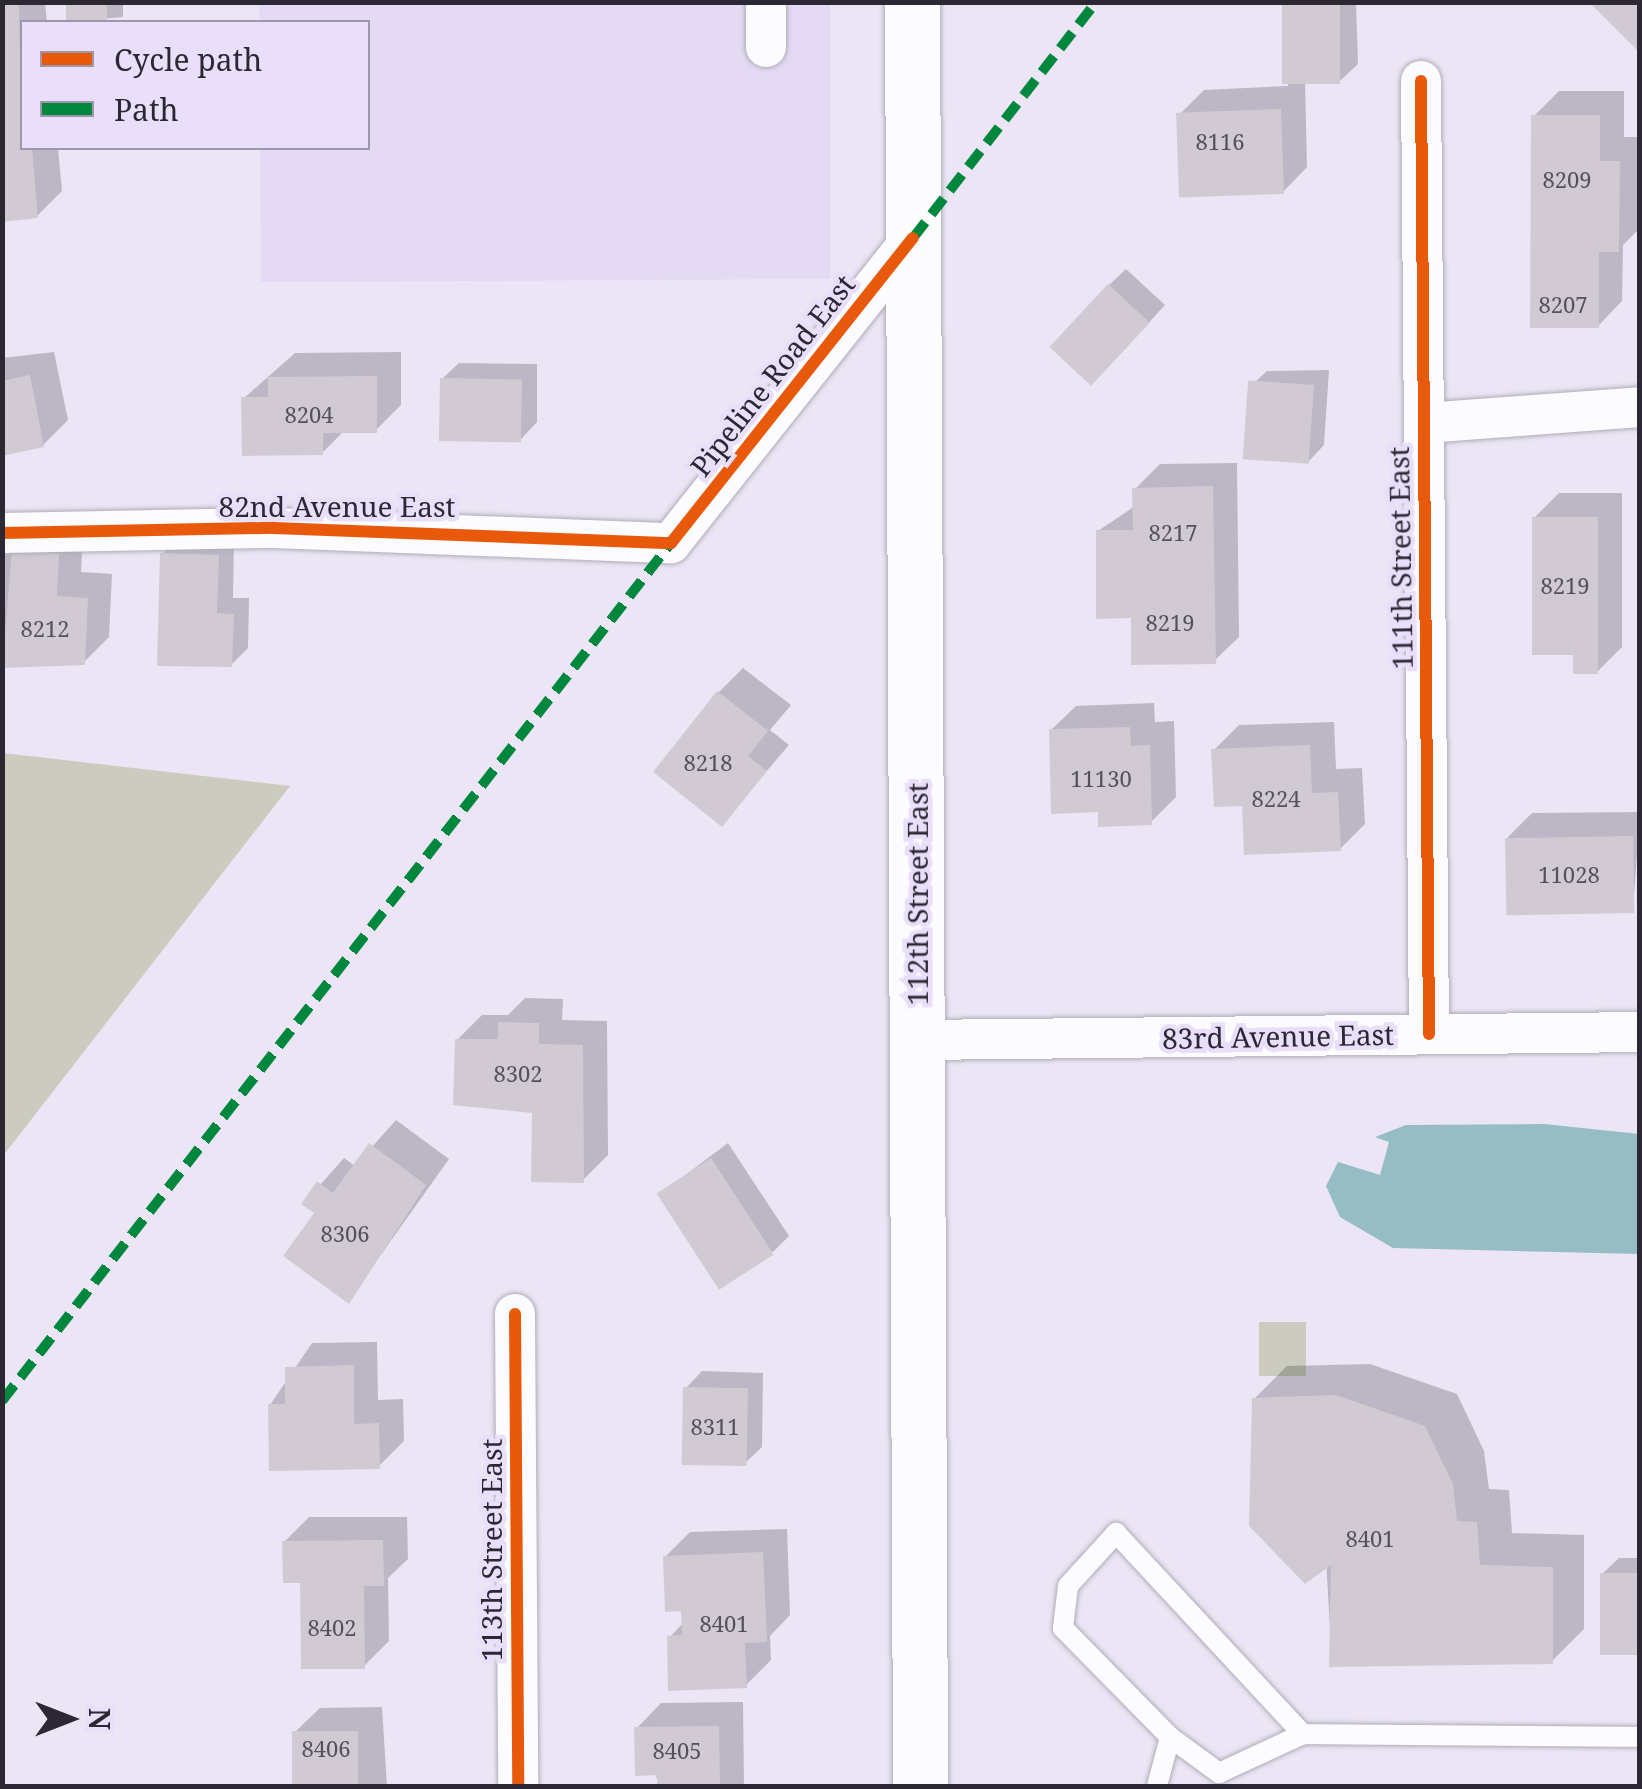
<!DOCTYPE html>
<style>
body{margin:0}
#map{position:relative;width:1642px;height:1789px;overflow:hidden;background:#ebe5f5;font-family:"Noto Serif",serif}
div>[style]{position:absolute}
[style*='--x']{left:calc(var(--x)*1px);top:calc(var(--y)*1px);width:calc(var(--w)*1px);rotate:calc(var(--a)*1deg)}
.built>*{inset:0;background:#e4daf4}
.green>*{inset:0;background:#cbccbf;transform-origin:0 0}
.water>*{inset:0;background:#96bcc4}
.shadow>*{inset:0;background:#0003}
.building>*{inset:0;background:#d2cad3;transform-origin:0 0}
.roads{filter:drop-shadow(0 0 2px #b1acb8) drop-shadow(0 0 2px #b1acb8)}
.service>*{height:20px;margin:-10px;padding:0 10px;transform-origin:10px;border-radius:10px;background:#fcfbfe}
.minor>*{height:40px;margin:-20px;padding:0 20px;transform-origin:20px;border-radius:20px;background:#fcfbfe}
.secondary>*{height:55px;margin:-27.5px;padding:0 27.5px;transform-origin:27.5px;border-radius:27.5px;background:#fcfbfe}
.quiet>*{height:10px;margin-top:-5px;transform-origin:0;background:repeating-linear-gradient(90deg,#00873e 0 20px,transparent 0 30px)}
.cycleway>*{height:12px;margin:-6px;padding:0 6px;transform-origin:6px;border-radius:6px;background:#e8590c}
span{translate:-50% -50%;white-space:nowrap;text-align:center;line-height:1.15;-webkit-text-stroke:9px #eadffb;paint-order:stroke}
.number-label{font-size:22px;color:#56505b}
.number-label span{-webkit-text-stroke-width:0}
.street-label{font-size:28px;color:#2c2833}
.frame{position:absolute;inset:0;border:5px solid #2c2833;pointer-events:none}
.legend{position:absolute;left:20px;top:20px;width:350px;height:130px;box-sizing:border-box;background:#eadffb;border:2px solid #9e96ab;margin:0;padding:12px 18px;list-style:none;font-size:30px;color:#2c2833}
.legend li{display:flex;align-items:center;gap:20px;height:50px}
.legend b{width:50px;border:2px solid #9e96ab}
.north{position:absolute;left:20px;top:1669px;width:100px;height:100px;-webkit-text-stroke:8px #eadffb;paint-order:stroke;rotate:90deg;font-size:28px;font-weight:700;line-height:40px;text-align:center;color:#2c2833}
.north::after{content:'';display:block;margin:auto;width:35px;height:45px;background:#2c2833;clip-path:polygon(50% 0,100% 100%,50% 72%,0 100%)}
</style>
<div id="map">
<div class="built">
<i style="clip-path:polygon(259px 3px,830px 3px,830px 279px,261px 282px,260px 148px,368px 148px,368px 22px,260px 22px)"></i>
</div>
<div class="green">
<i style="clip-path:polygon(3px 753px,290px 786px,3px 1156px,2px 753px)"></i>
<i style="left:1259px;top:1322px;width:47px;height:54px"></i>
</div>
<div class="water">
<i style="clip-path:polygon(1544px 1124px,1639px 1134px,1639px 1254px,1393px 1248px,1340px 1217px,1326px 1186px,1338px 1162px,1380px 1175px,1389px 1142px,1375px 1137px,1406px 1125px)"></i>
</div>
<div class="shadow">
<i style="clip-path:polygon(2px 2px,45px 2px,47px 22px,22px 22px,22px 148px,58px 148px,62px 191px,37px 216px,2px 219px)"></i>
<i style="clip-path:polygon(69px 2px,123px 2px,123px 17px,69px 22px)"></i>
<i style="clip-path:polygon(1285px 2px,1356px 2px,1358px 64px,1341px 80px,1305px 81px,1307px 167px,1283px 192px,1179px 115px,1204px 90px,1288px 86px)"></i>
<i style="clip-path:polygon(1559px 91px,1624px 91px,1624px 137px,1640px 137px,1640px 228px,1623px 245px,1622px 301px,1598px 326px,1534px 116px)"></i>
<i style="clip-path:polygon(1126px 269px,1165px 305px,1108px 367px,1109px 285px)"></i>
<i style="clip-path:polygon(54px 352px,68px 420px,43px 445px,2px 453px,2px 358px)"></i>
<i style="clip-path:polygon(401px 352px,401px 405px,376px 430px,344px 431px,322px 453px,244px 398px,295px 353px)"></i>
<i style="clip-path:polygon(459px 363px,537px 364px,537px 422px,521px 439px,442px 379px)"></i>
<i style="clip-path:polygon(1329px 370px,1324px 445px,1308px 462px,1250px 387px,1267px 371px)"></i>
<i style="clip-path:polygon(1237px 463px,1239px 637px,1214px 661px,1134px 616px,1098px 531px,1135px 506px,1135px 489px,1160px 464px)"></i>
<i style="clip-path:polygon(1559px 493px,1622px 493px,1622px 647px,1597px 672px,1575px 652px,1534px 518px)"></i>
<i style="clip-path:polygon(83px 529px,81px 572px,112px 574px,109px 637px,84px 662px,2px 663px,2px 556px)"></i>
<i style="clip-path:polygon(179px 538px,234px 539px,233px 598px,249px 598px,248px 648px,231px 665px,162px 554px)"></i>
<i style="clip-path:polygon(743px 668px,791px 705px,770px 730px,789px 745px,722px 823px,719px 692px)"></i>
<i style="clip-path:polygon(1154px 703px,1155px 722px,1174px 721px,1176px 797px,1151px 822px,1100px 810px,1051px 730px,1076px 706px)"></i>
<i style="clip-path:polygon(1334px 722px,1336px 769px,1362px 768px,1365px 824px,1340px 849px,1245px 803px,1214px 750px,1239px 725px)"></i>
<i style="clip-path:polygon(1640px 812px,1633px 910px,1507px 838px,1532px 813px)"></i>
<i style="clip-path:polygon(525px 998px,563px 999px,562px 1020px,607px 1021px,608px 1155px,583px 1180px,535px 1111px,457px 1040px,482px 1015px,508px 1015px)"></i>
<i style="clip-path:polygon(396px 1120px,449px 1159px,348px 1301px,318px 1213px,304px 1203px,344px 1158px,355px 1166px)"></i>
<i style="clip-path:polygon(728px 1143px,789px 1236px,773px 1252px,660px 1194px)"></i>
<i style="clip-path:polygon(377px 1342px,378px 1400px,403px 1399px,404px 1441px,379px 1466px,270px 1405px,312px 1343px)"></i>
<i style="clip-path:polygon(1370px 1364px,1457px 1394px,1484px 1451px,1489px 1489px,1509px 1490px,1512px 1533px,1584px 1535px,1584px 1629px,1552px 1661px,1332px 1664px,1326px 1559px,1254px 1399px,1287px 1366px)"></i>
<i style="clip-path:polygon(702px 1371px,763px 1373px,762px 1447px,745px 1463px,686px 1388px)"></i>
<i style="clip-path:polygon(309px 1517px,407px 1517px,408px 1559px,388px 1578px,389px 1641px,364px 1666px,284px 1542px)"></i>
<i style="clip-path:polygon(787px 1529px,790px 1615px,770px 1636px,771px 1660px,746px 1685px,670px 1637px,684px 1622px,665px 1557px,690px 1532px)"></i>
<i style="clip-path:polygon(1619px 1558px,1640px 1558px,1640px 1652px,1602px 1574px)"></i>
<i style="clip-path:polygon(743px 1702px,744px 1786px,660px 1786px,637px 1728px,661px 1703px)"></i>
<i style="clip-path:polygon(382px 1707px,387px 1786px,296px 1786px,295px 1732px,320px 1708px)"></i>
</div>
<div class="building">
<i style="clip-path:polygon(2px 2px,19px 2px,22px 148px,32px 148px,38px 218px,2px 222px)"></i>
<i style="left:66px;top:2px;width:41px;height:20px"></i>
<i style="left:1282px;top:2px;width:58px;height:82px"></i>
<i style="clip-path:polygon(1589px 2px,1640px 2px,1640px 53px)"></i>
<i style="left:1281px;top:109px;width:85px;height:105px;rotate:88deg"></i>
<i style="clip-path:polygon(1531px 115px,1600px 115px,1600px 161px,1620px 161px,1619px 252px,1599px 252px,1599px 328px,1530px 328px)"></i>
<i style="left:1108px;top:284px;width:57px;height:86px;rotate:43deg"></i>
<i style="clip-path:polygon(30px 375px,44px 447px,2px 456px,2px 381px)"></i>
<i style="clip-path:polygon(377px 376px,377px 433px,323px 433px,323px 455px,242px 456px,241px 397px,268px 397px,268px 377px)"></i>
<i style="left:440px;top:378px;width:82px;height:63px;rotate:1deg"></i>
<i style="left:1314px;top:385px;width:79px;height:66px;rotate:94deg"></i>
<i style="clip-path:polygon(1213px 486px,1216px 664px,1131px 665px,1131px 618px,1096px 619px,1096px 530px,1133px 530px,1132px 488px)"></i>
<i style="clip-path:polygon(1532px 517px,1598px 517px,1598px 674px,1573px 674px,1573px 655px,1532px 655px)"></i>
<i style="clip-path:polygon(12px 551px,59px 553px,57px 596px,88px 598px,85px 665px,2px 668px)"></i>
<i style="clip-path:polygon(160px 553px,219px 555px,217px 613px,234px 614px,232px 667px,157px 666px)"></i>
<i style="clip-path:polygon(717px 691px,768px 731px,748px 756px,767px 771px,722px 827px,653px 772px)"></i>
<i style="clip-path:polygon(1130px 727px,1131px 746px,1150px 745px,1152px 825px,1098px 827px,1098px 812px,1051px 814px,1049px 729px)"></i>
<i style="clip-path:polygon(1310px 745px,1312px 793px,1338px 792px,1341px 851px,1244px 855px,1242px 806px,1214px 807px,1211px 749px)"></i>
<i style="left:1633px;top:836px;width:77px;height:128px;rotate:89deg"></i>
<i style="clip-path:polygon(498px 1022px,539px 1023px,539px 1044px,583px 1045px,584px 1183px,531px 1182px,532px 1113px,453px 1105px,455px 1039px,498px 1039px)"></i>
<i style="clip-path:polygon(369px 1143px,426px 1185px,349px 1304px,283px 1256px,314px 1213px,301px 1204px,317px 1181px,333px 1193px)"></i>
<i style="left:711px;top:1158px;width:115px;height:65px;rotate:57deg"></i>
<i style="clip-path:polygon(354px 1365px,354px 1424px,379px 1423px,380px 1469px,269px 1471px,268px 1404px,285px 1404px,285px 1367px)"></i>
<i style="left:683px;top:1387px;width:65px;height:78px;rotate:1deg"></i>
<i style="clip-path:polygon(1336px 1395px,1425px 1426px,1453px 1484px,1457px 1521px,1477px 1522px,1480px 1565px,1553px 1567px,1553px 1664px,1329px 1667px,1331px 1565px,1305px 1584px,1249px 1526px,1252px 1398px)"></i>
<i style="clip-path:polygon(383px 1540px,384px 1586px,364px 1586px,365px 1669px,301px 1669px,300px 1583px,283px 1583px,282px 1541px)"></i>
<i style="clip-path:polygon(763px 1552px,767px 1642px,745px 1643px,747px 1688px,668px 1691px,667px 1636px,682px 1635px,681px 1611px,665px 1612px,663px 1556px)"></i>
<i style="left:1600px;top:1573px;width:40px;height:82px"></i>
<i style="clip-path:polygon(719px 1726px,720px 1786px,657px 1786px,657px 1775px,635px 1776px,634px 1727px)"></i>
<i style="left:292px;top:1731px;width:66px;height:55px"></i>
</div>
<div class="roads">
<div class="service">
<i style="--x:1170;--y:1737;--w:61;--a:36.3"></i>
<i style="--x:1219;--y:1773;--w:93;--a:-24.9"></i>
<i style="--x:1157;--y:1786;--w:51;--a:-75.1"></i>
<i style="--x:1170;--y:1737;--w:153;--a:-134.5"></i>
<i style="--x:1063;--y:1628;--w:42;--a:-83.2"></i>
<i style="--x:1068;--y:1586;--w:72;--a:-47.8"></i>
<i style="--x:1116;--y:1533;--w:275;--a:47.1"></i>
<i style="--x:1303;--y:1734;--w:337;--a:0.5"></i>
</div>
<div class="minor">
<i style="--x:766;--y:2;--w:45;--a:90"></i>
<i style="--x:1421;--y:81;--w:953;--a:89.52"></i>
<i style="--x:1424;--y:423;--w:217;--a:-4.2"></i>
<i style="--x:2;--y:533;--w:272;--a:-1.1"></i>
<i style="--x:274;--y:528;--w:397;--a:2.2"></i>
<i style="--x:671;--y:543;--w:389;--a:-51.6"></i>
<i style="--x:917;--y:1040;--w:723;--a:-0.63"></i>
<i style="--x:515;--y:1314;--w:472;--a:89.6"></i>
</div>
<div class="secondary">
<i style="--x:912;--y:2;--w:1784;--a:89.74"></i>
</div>
</div>
<div class="quiet">
<i style="--x:913;--y:238;--w:299;--a:-52.2"></i>
<i style="--x:2;--y:1401;--w:1088;--a:-52.06"></i>
</div>
<div class="cycleway">
<i style="--x:1421;--y:81;--w:953;--a:89.52"></i>
<i style="--x:2;--y:533;--w:272;--a:-1.1"></i>
<i style="--x:274;--y:528;--w:397;--a:2.2"></i>
<i style="--x:671;--y:543;--w:389;--a:-51.6"></i>
<i style="--x:515;--y:1314;--w:472;--a:89.6"></i>
</div>
<div class="number-label">
<span style="left:1220px;top:142px">8116</span>
<span style="left:1567px;top:180px">8209</span>
<span style="left:1563px;top:305px">8207</span>
<span style="left:309px;top:415px">8204</span>
<span style="left:1173px;top:533px">8217</span>
<span style="left:1565px;top:586px">8219</span>
<span style="left:1170px;top:623px">8219</span>
<span style="left:45px;top:629px">8212</span>
<span style="left:708px;top:763px">8218</span>
<span style="left:1101px;top:779px">11130</span>
<span style="left:1276px;top:799px">8224</span>
<span style="left:1569px;top:875px">11028</span>
<span style="left:518px;top:1074px">8302</span>
<span style="left:345px;top:1234px">8306</span>
<span style="left:715px;top:1427px">8311</span>
<span style="left:1370px;top:1539px">8401</span>
<span style="left:724px;top:1624px">8401</span>
<span style="left:332px;top:1628px">8402</span>
<span style="left:326px;top:1749px">8406</span>
<span style="left:677px;top:1751px">8405</span>
</div>
<div class="street-label">
<span style="left:772px;top:375px;rotate:-52deg">Pipeline Road East</span>
<span style="left:337px;top:506px">82nd Avenue East</span>
<span style="left:1400px;top:558px;rotate:-91deg">111th Street East</span>
<span style="left:917px;top:894px;rotate:-90deg">112th Street East</span>
<span style="left:1278px;top:1036px;rotate:-1deg">83rd Avenue East</span>
<span style="left:491px;top:1550px;rotate:-90deg">113th Street East</span>
</div>
<div class="frame"></div>
<ul class="legend">
<li><b style="height:12px;background:#e8590c"></b>Cycle path</li>
<li><b style="height:12px;background:#00873e"></b>Path</li>
</ul>
<div class="north">N</div>
</div>
